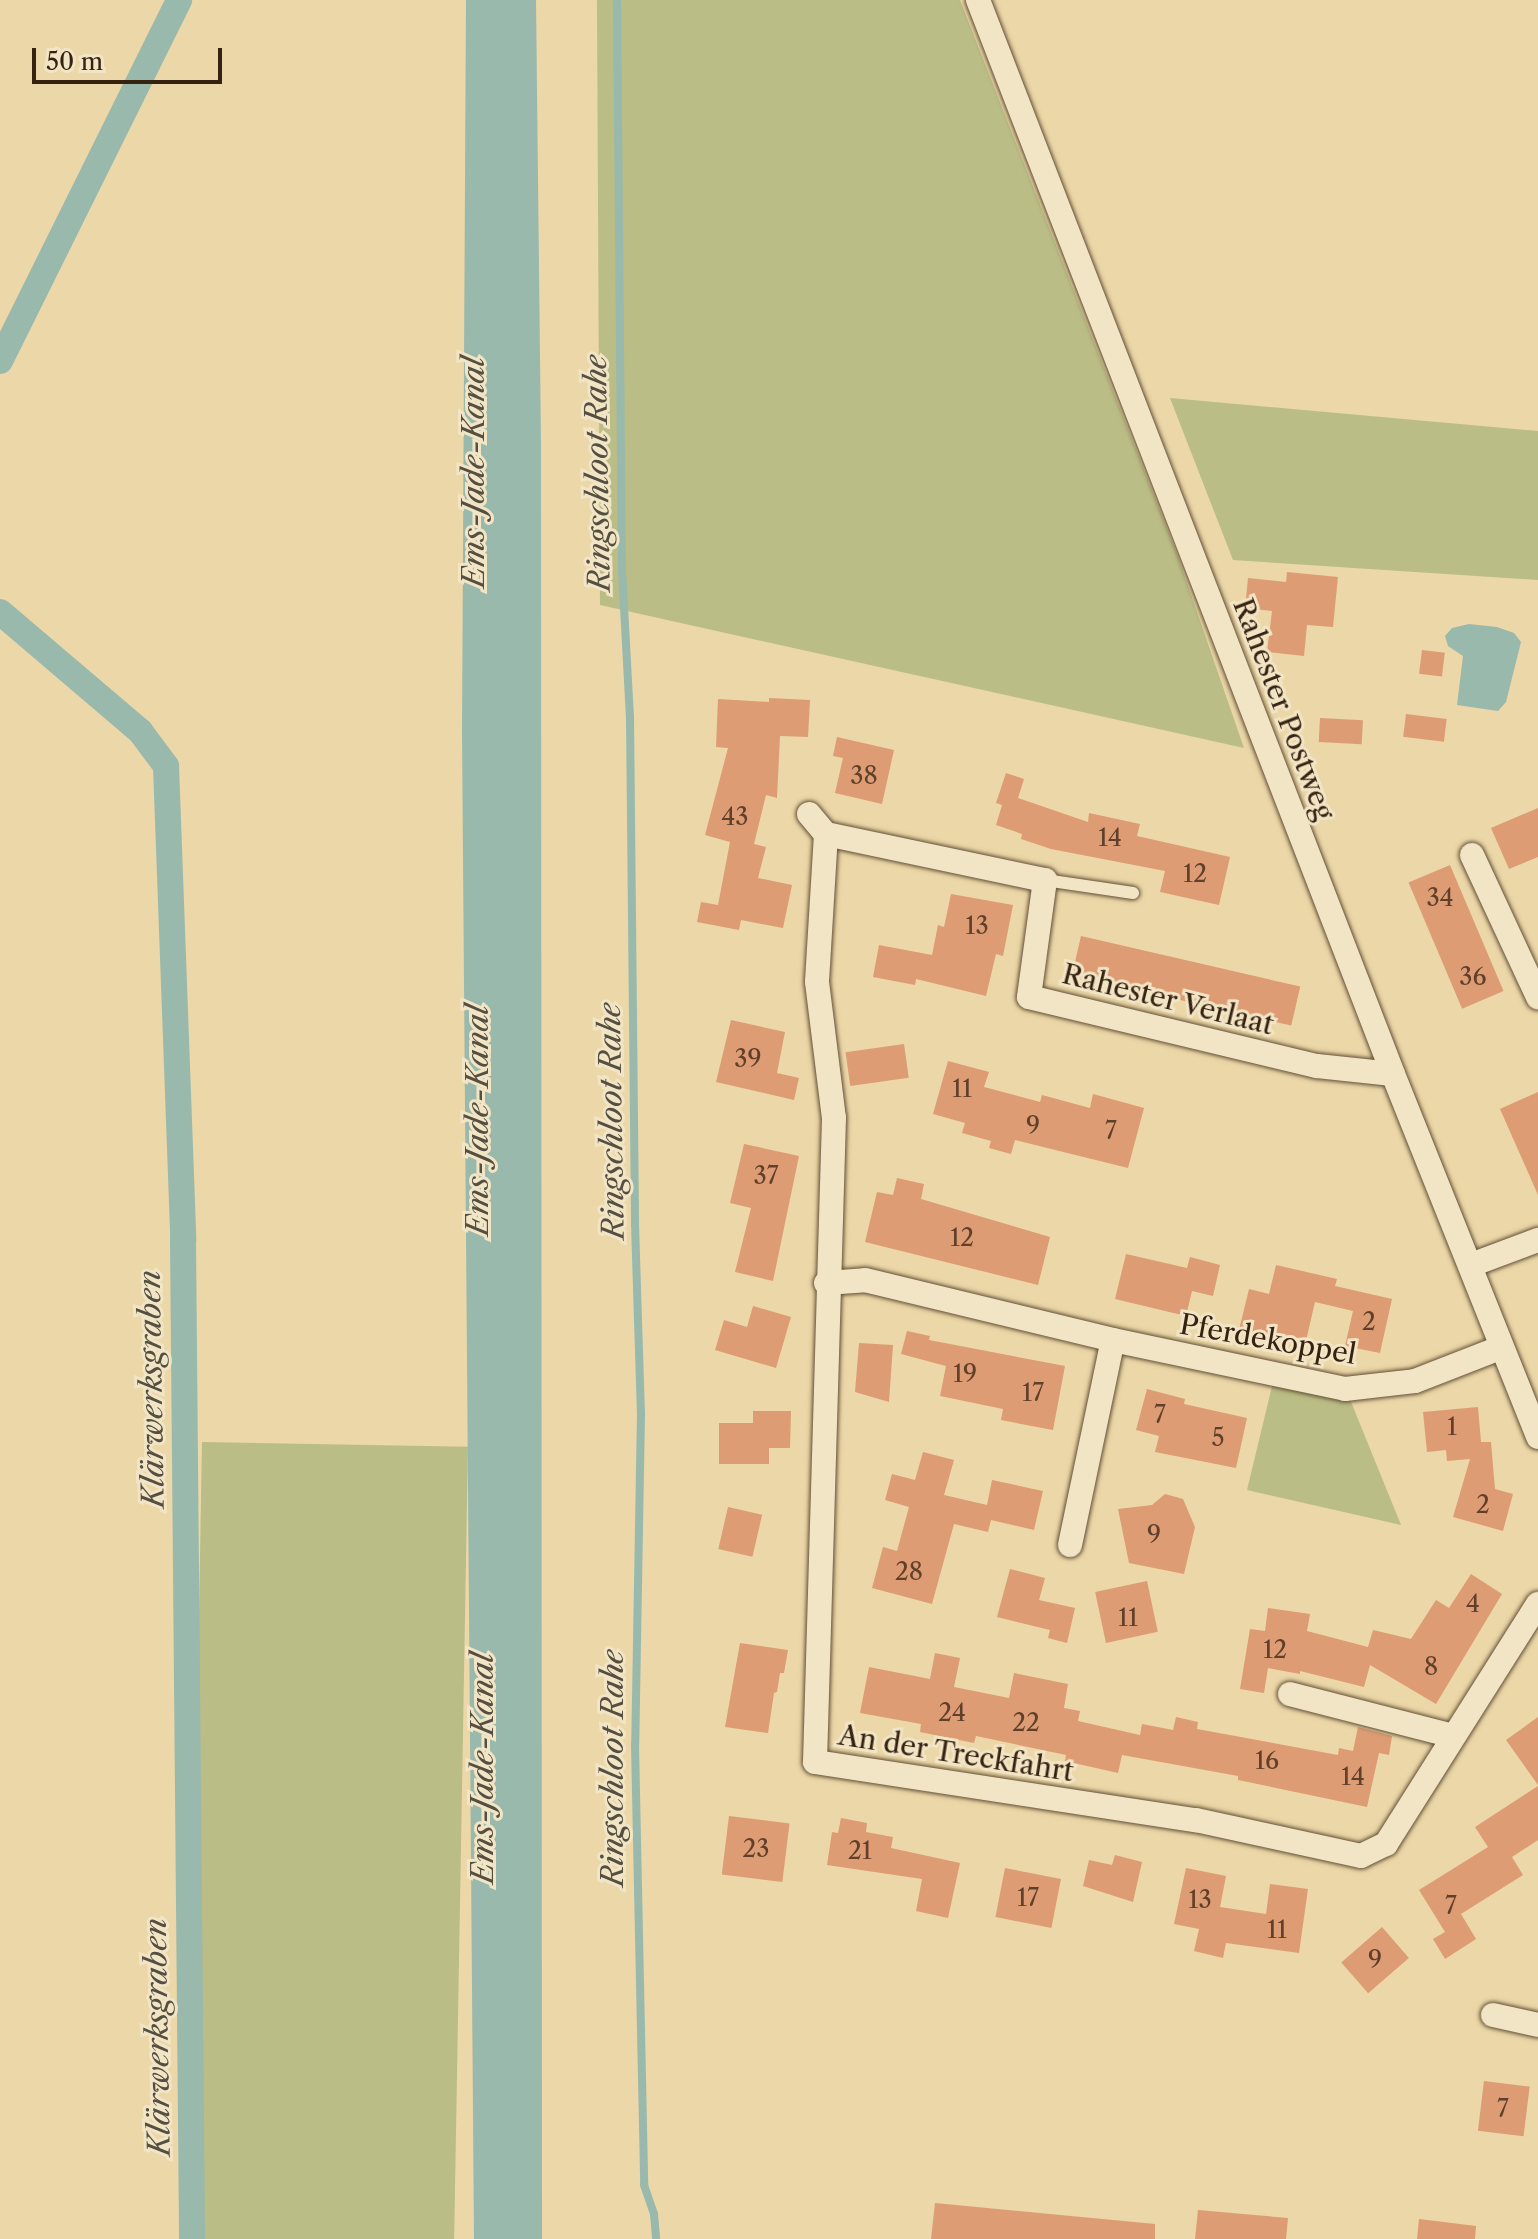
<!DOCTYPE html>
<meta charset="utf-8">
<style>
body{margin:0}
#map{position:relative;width:1538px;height:2239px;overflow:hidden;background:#ebd7a7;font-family:"Libre Caslon Text",serif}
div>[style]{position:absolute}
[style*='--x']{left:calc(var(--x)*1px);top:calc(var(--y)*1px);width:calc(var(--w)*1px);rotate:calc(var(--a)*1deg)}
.green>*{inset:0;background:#babd85;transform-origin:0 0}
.water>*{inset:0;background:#99b9ac}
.stream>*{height:8px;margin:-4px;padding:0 4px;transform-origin:4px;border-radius:4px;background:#99b9ac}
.canal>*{height:26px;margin:-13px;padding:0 13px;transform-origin:13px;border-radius:13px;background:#99b9ac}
.building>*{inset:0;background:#dd9c74;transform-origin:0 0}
.roads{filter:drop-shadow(0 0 2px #634f36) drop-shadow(0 0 2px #634f36)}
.lane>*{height:12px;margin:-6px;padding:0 6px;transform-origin:6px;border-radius:6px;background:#f2e5c6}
.street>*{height:24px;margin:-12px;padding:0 12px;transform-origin:12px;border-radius:12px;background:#f2e5c6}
span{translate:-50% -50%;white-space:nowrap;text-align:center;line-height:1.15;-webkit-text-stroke:6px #f2e5c6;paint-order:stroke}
.number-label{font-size:24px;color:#60402a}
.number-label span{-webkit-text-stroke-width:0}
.street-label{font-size:28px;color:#362211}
.water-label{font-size:30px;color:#544f40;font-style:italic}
.scale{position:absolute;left:32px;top:48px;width:190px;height:36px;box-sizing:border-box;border:4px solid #362211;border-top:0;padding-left:10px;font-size:24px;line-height:28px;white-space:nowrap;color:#362211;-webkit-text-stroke:6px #f2e5c6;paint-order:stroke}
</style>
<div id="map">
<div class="green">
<i style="clip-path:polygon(597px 0,960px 0,1178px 557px,1244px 748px,600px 605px)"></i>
<i style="clip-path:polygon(1170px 398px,1538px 431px,1538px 580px,1233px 560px)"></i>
<i style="clip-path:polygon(1273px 1382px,1349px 1397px,1401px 1525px,1247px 1490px)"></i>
<i style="left:202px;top:1442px;width:266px;height:797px;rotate:1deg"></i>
</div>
<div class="water">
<i style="clip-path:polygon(466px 0,536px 0,541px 447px,542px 2239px,474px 2239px,462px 731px)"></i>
<i style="clip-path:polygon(1469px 624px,1497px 627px,1514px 633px,1521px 642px,1506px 702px,1498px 711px,1457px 705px,1463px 656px,1448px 646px,1445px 636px,1452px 628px)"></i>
</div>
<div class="stream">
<i style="--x:617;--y:0;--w:570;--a:89.5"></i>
<i style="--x:622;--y:570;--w:147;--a:86.9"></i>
<i style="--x:630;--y:717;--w:507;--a:89.43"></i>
<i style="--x:635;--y:1224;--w:189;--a:88.2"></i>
<i style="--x:641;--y:1413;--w:331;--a:91"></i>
<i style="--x:635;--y:1744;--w:441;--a:88.8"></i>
<i style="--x:644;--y:2185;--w:31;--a:71"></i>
<i style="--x:654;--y:2214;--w:25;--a:85"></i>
</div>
<div class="canal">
<i style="--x:0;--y:361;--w:403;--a:-63.6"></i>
<i style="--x:0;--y:612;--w:184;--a:40.4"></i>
<i style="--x:140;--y:731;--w:44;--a:53.4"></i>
<i style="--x:166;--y:766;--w:474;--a:87.9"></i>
<i style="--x:183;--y:1240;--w:999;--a:89.48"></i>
</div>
<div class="building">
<i style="clip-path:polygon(1287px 572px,1338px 577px,1333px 627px,1307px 625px,1304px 656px,1267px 652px,1272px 611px,1245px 608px,1248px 578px,1286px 582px)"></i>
<i style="left:1422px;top:650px;width:23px;height:24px;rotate:7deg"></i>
<i style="clip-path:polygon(769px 698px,810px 700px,808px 737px,780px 736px,777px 798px,766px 795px,754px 844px,766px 847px,758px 878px,792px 885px,783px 928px,741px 920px,739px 930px,697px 922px,701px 902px,718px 905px,730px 842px,705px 835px,728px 748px,716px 747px,718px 699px,769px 702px)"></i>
<i style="left:1406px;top:714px;width:41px;height:23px;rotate:7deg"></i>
<i style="left:1320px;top:718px;width:43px;height:24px;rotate:3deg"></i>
<i style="clip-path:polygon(837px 737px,894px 750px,882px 804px,835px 793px,843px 758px,833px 756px)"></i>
<i style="clip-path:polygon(1006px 773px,1024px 779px,1018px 798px,1088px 822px,1089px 813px,1140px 824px,1137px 836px,1230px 857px,1219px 905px,1160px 892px,1165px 871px,1051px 849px,1021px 839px,1022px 834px,996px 825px,1002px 805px,996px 803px)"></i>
<i style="clip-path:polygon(1538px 808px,1538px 857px,1509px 869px,1491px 828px)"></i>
<i style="left:1450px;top:865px;width:137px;height:45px;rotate:67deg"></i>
<i style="clip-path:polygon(951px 894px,1013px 905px,1003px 956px,996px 954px,986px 996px,916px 979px,915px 985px,873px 977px,879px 945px,932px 955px,938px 925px,944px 927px)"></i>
<i style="left:1081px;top:936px;width:225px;height:40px;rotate:13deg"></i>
<i style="clip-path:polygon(731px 1020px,785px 1032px,777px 1073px,799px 1078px,794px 1100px,716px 1082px)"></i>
<i style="left:904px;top:1044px;width:34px;height:59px;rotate:82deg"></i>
<i style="clip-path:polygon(948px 1061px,989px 1072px,984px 1087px,1040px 1102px,1042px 1095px,1090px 1108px,1093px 1094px,1144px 1108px,1128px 1168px,1015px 1140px,1011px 1154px,989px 1148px,991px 1141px,962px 1133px,965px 1123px,933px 1114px)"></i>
<i style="clip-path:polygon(1538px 1092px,1538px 1195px,1500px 1109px)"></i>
<i style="clip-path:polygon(744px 1144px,799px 1156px,773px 1281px,735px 1272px,751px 1208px,730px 1203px)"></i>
<i style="clip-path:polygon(897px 1178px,924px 1184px,921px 1199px,1050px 1237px,1038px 1285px,865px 1242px,877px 1192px,893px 1195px)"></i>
<i style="clip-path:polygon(1126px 1254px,1187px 1268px,1190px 1257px,1220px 1265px,1213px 1296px,1192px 1291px,1186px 1316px,1115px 1299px)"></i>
<i style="clip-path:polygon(1276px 1265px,1337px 1279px,1335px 1286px,1392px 1299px,1380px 1353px,1345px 1346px,1353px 1311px,1315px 1302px,1305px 1345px,1239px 1330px,1249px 1289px,1269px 1294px)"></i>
<i style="clip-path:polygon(753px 1306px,791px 1317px,776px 1368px,715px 1350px,724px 1320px,747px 1327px)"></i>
<i style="clip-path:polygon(907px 1331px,930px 1336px,929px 1340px,1065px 1366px,1053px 1430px,1001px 1420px,1003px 1409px,940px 1396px,946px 1366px,901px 1354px)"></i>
<i style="clip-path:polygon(859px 1343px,893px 1345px,889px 1402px,855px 1392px)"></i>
<i style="clip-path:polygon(1147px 1389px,1185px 1399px,1184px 1404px,1247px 1418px,1236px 1468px,1155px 1452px,1159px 1436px,1136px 1430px)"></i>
<i style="clip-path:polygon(1478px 1407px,1481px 1442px,1491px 1442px,1495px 1489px,1513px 1494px,1503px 1531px,1453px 1517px,1470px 1459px,1447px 1461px,1446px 1450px,1427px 1452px,1423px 1412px)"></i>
<i style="clip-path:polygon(753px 1411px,791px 1411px,790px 1448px,769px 1448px,769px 1464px,719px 1464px,719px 1423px,753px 1423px)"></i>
<i style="clip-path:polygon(923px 1452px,954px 1460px,944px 1495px,987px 1505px,992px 1480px,1043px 1491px,1034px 1530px,991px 1520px,988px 1532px,954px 1524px,932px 1604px,872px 1588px,883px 1547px,897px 1551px,909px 1507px,885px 1500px,892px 1474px,915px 1480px)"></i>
<i style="clip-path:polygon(1165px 1494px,1183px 1499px,1195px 1527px,1184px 1574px,1129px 1563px,1118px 1509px,1152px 1505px)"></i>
<i style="left:728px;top:1507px;width:35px;height:43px;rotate:13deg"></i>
<i style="clip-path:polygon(1010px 1569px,1045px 1578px,1039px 1600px,1075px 1608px,1067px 1643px,1048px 1638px,1050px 1630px,997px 1617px)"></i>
<i style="clip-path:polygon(1471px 1574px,1502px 1594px,1436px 1704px,1370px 1665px,1364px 1687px,1300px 1671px,1300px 1674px,1268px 1668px,1264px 1693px,1240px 1689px,1250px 1629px,1265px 1631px,1268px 1608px,1310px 1614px,1307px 1631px,1368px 1647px,1373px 1630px,1411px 1639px,1436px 1600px,1449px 1608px)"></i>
<i style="left:1147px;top:1581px;width:52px;height:53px;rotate:78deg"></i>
<i style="clip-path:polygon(740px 1643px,788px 1650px,784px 1673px,780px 1673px,777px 1692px,774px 1693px,768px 1733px,725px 1727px)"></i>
<i style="clip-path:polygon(935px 1653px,960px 1658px,954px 1687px,1009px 1698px,1014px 1673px,1068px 1684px,1064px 1708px,1080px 1711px,1078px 1721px,1140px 1735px,1142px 1724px,1173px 1730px,1176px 1717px,1198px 1722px,1197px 1729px,1338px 1755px,1339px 1748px,1353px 1751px,1358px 1727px,1392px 1736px,1389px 1755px,1379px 1753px,1367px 1807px,1238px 1780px,1238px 1776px,1122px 1755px,1118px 1773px,1065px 1761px,1066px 1755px,976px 1736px,974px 1743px,920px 1732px,921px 1724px,860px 1713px,869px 1667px,930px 1679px)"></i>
<i style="clip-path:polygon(1538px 1717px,1538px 1785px,1506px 1740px)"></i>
<i style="clip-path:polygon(1538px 1786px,1538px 1840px,1512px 1857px,1523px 1875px,1461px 1914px,1476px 1939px,1445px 1959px,1433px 1939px,1445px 1932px,1419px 1890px,1488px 1847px,1475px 1827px)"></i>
<i style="left:729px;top:1816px;width:61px;height:59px;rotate:7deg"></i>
<i style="clip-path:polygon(841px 1818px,867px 1823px,866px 1832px,893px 1837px,891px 1848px,960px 1863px,948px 1918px,916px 1911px,922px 1879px,827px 1865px,832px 1832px,838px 1833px)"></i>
<i style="clip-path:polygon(1115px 1855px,1142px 1862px,1133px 1902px,1083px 1886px,1089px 1860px,1112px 1865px)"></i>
<i style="left:1005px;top:1868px;width:57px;height:50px;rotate:11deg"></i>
<i style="clip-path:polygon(1186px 1868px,1226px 1876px,1220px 1907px,1266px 1914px,1270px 1884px,1308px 1889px,1299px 1953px,1226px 1943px,1223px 1958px,1194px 1951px,1199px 1929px,1174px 1924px)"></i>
<i style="left:1382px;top:1927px;width:41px;height:54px;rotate:49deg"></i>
<i style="left:1484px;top:2081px;width:46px;height:50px;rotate:7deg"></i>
<i style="clip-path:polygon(935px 2203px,1155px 2224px,1155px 2239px,931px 2239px)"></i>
<i style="clip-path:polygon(1198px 2210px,1288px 2218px,1286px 2239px,1195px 2239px)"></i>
<i style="clip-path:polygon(1419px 2219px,1476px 2226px,1475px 2239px,1417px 2239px)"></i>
</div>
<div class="roads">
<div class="lane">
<i style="--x:1045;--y:880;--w:89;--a:8.4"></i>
</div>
<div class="street">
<i style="--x:978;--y:0;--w:1151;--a:68.87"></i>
<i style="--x:1393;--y:1074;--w:391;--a:68.2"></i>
<i style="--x:809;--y:814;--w:26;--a:50"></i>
<i style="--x:826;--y:834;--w:148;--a:93.5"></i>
<i style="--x:817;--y:982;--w:137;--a:82.9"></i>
<i style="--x:834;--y:1118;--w:644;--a:91.69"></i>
<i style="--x:815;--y:1762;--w:385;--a:8.7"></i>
<i style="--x:1196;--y:1820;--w:169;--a:12.3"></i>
<i style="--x:1361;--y:1856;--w:28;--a:-26"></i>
<i style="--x:1386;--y:1844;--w:284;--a:-57.7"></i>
<i style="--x:826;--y:834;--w:224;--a:11.9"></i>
<i style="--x:1045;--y:880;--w:118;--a:97.8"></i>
<i style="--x:1029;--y:997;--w:296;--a:13.5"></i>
<i style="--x:1317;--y:1066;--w:76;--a:6"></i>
<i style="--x:1472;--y:855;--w:157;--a:65.1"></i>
<i style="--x:1471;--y:1265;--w:72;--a:-20.5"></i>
<i style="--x:826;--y:1283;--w:39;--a:-4"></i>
<i style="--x:865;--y:1280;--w:255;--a:13.6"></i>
<i style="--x:1113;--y:1340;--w:237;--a:11.9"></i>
<i style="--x:1345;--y:1389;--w:70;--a:-6.5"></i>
<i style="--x:1415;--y:1381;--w:93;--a:-21.3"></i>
<i style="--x:1070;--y:1545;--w:209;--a:-78.2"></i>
<i style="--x:1290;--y:1694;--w:168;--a:14.4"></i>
<i style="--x:1493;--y:2015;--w:46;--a:12.5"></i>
</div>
</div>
<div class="number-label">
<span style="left:864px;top:776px">38</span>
<span style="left:735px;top:817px">43</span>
<span style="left:1110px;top:838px">14</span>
<span style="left:1195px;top:874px">12</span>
<span style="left:1440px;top:898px">34</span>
<span style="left:977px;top:926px">13</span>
<span style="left:1473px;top:977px">36</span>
<span style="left:748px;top:1059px">39</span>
<span style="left:962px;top:1089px">11</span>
<span style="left:1033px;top:1126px">9</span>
<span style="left:1111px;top:1131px">7</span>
<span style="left:766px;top:1176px">37</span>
<span style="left:962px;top:1238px">12</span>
<span style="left:1369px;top:1322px">2</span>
<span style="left:965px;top:1374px">19</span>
<span style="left:1033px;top:1393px">17</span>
<span style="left:1160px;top:1415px">7</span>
<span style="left:1452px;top:1427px">1</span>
<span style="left:1218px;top:1438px">5</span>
<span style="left:1483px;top:1505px">2</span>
<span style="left:1154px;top:1535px">9</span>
<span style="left:909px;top:1572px">28</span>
<span style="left:1473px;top:1604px">4</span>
<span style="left:1128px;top:1618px">11</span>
<span style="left:1275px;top:1650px">12</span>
<span style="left:1431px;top:1667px">8</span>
<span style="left:952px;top:1713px">24</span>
<span style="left:1026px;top:1723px">22</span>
<span style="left:1267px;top:1761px">16</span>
<span style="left:1353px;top:1777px">14</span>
<span style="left:756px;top:1849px">23</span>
<span style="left:860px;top:1851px">21</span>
<span style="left:1028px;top:1898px">17</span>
<span style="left:1200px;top:1900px">13</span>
<span style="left:1451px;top:1906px">7</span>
<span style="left:1277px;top:1930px">11</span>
<span style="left:1375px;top:1960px">9</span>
<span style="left:1503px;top:2109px">7</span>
</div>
<div class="street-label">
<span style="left:1284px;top:709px;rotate:69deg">Rahester Postweg</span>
<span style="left:1168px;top:999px;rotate:14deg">Rahester Verlaat</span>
<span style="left:1268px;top:1339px;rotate:10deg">Pferdekoppel</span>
<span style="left:956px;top:1753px;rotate:9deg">An der Treckfahrt</span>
</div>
<div class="water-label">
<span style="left:474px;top:472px;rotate:-90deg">Ems-Jade-Kanal</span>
<span style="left:598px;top:473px;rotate:-91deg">Ringschloot Rahe</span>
<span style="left:478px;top:1120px;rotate:-90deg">Ems-Jade-Kanal</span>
<span style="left:612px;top:1121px;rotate:-91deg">Ringschloot Rahe</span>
<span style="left:152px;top:1389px;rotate:-91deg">Klärwerksgraben</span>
<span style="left:483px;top:1768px;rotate:-90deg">Ems-Jade-Kanal</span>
<span style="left:613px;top:1768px;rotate:-90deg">Ringschloot Rahe</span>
<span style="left:158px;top:2037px;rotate:-91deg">Klärwerksgraben</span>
</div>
<div class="scale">50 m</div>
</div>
